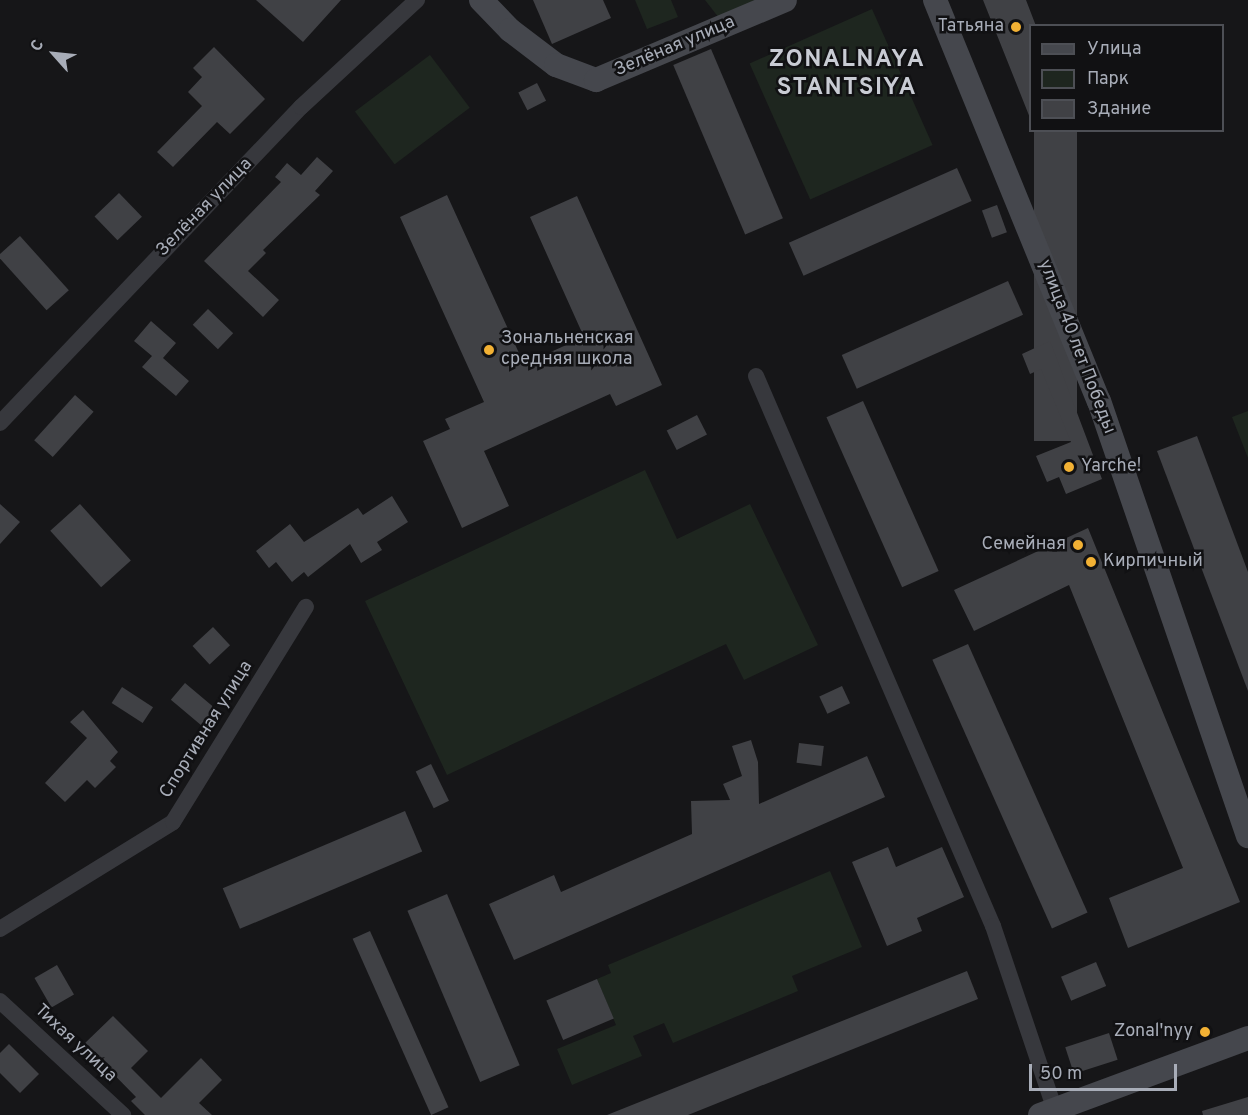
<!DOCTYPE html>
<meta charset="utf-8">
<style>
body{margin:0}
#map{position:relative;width:1248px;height:1115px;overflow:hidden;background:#161618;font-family:Overpass,sans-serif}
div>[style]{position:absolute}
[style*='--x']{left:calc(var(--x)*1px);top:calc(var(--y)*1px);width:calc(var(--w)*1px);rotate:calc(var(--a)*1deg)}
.green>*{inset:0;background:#1e261f;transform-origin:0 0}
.building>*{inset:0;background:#404145;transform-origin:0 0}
.street>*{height:16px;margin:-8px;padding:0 8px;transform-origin:8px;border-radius:8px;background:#37383d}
.secondary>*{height:24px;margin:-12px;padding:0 12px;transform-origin:12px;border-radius:12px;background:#45474d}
.dots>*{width:16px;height:16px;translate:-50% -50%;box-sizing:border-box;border:3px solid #111113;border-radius:50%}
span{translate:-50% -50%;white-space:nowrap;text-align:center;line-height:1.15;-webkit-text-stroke:5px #111113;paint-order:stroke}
.poi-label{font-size:18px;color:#a8adb8}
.right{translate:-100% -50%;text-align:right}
.left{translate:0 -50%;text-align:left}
.street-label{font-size:18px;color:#a8adb8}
.district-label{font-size:24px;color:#c9ccd4;font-weight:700;letter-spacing:1.5px}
.legend{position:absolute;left:1029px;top:24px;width:195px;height:108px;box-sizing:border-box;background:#111113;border:2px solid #4d4f55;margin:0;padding:8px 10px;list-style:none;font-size:18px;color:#a8adb8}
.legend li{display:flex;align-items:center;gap:12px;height:30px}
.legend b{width:30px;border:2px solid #4d4f55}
.north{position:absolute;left:24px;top:24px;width:60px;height:60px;-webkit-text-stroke:4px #111113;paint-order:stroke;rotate:297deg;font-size:16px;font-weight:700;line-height:24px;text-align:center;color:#a8adb8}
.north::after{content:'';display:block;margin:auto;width:21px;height:27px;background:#a8adb8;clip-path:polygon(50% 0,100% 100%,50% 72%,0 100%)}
.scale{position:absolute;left:1029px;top:1064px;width:148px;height:27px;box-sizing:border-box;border:3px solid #a8adb8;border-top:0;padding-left:8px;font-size:18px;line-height:21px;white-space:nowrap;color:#a8adb8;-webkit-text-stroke:4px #111113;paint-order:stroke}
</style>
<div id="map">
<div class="green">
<i style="clip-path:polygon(635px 0,671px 0,678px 17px,647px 29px)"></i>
<i style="clip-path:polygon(705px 0,757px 0,719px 18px)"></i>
<i style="left:872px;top:9px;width:149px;height:134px;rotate:66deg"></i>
<i style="left:430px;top:55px;width:66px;height:94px;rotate:53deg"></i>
<i style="clip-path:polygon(1248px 411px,1248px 458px,1232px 417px)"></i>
<i style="clip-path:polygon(645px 470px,677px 539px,750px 504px,818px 645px,744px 680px,726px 644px,447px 775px,365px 601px)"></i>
<i style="clip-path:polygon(830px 871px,862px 947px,792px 976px,798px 991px,673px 1043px,664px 1023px,633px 1036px,642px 1056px,572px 1085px,557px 1049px,616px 1025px,597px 979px,611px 973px,608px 965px)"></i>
</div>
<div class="building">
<i style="clip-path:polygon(256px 0,341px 0,303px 42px)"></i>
<i style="clip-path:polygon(533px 0,603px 0,611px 18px,552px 44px)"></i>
<i style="clip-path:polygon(983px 0,1026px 0,1036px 26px,1030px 26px,1030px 118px)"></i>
<i style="clip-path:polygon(214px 47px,265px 99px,230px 134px,217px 122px,173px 167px,157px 152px,202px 106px,188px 92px,202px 77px,193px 68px)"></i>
<i style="left:711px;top:49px;width:184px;height:41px;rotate:67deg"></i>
<i style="left:537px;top:83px;width:20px;height:21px;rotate:63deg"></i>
<i style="left:1034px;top:130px;width:43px;height:311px"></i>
<i style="clip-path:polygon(317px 157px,333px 171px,315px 191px,320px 195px,263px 250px,266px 253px,248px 271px,279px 300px,263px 317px,204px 261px,281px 182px,275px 177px,287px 163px,301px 175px)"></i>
<i style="left:957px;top:168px;width:36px;height:184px;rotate:66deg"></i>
<i style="left:119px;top:193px;width:33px;height:34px;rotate:46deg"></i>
<i style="clip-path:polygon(447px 195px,524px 364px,584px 337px,530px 217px,577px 196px,662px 385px,616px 406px,610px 394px,484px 451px,509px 506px,462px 528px,423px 441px,450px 429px,445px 419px,484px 402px,400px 217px)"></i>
<i style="left:997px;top:205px;width:29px;height:16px;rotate:70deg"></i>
<i style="left:20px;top:236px;width:73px;height:30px;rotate:48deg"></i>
<i style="left:1008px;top:281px;width:37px;height:182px;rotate:66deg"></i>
<i style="left:208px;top:309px;width:35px;height:22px;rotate:44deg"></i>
<i style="clip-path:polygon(151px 321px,176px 343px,163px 358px,189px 381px,176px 396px,142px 367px,152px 356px,134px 341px)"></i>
<i style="clip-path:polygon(1050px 341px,1102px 479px,1066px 494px,1059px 477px,1047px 482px,1036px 456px,1071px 442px,1041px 369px,1030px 374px,1022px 354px)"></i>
<i style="left:75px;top:395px;width:25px;height:61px;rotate:42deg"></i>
<i style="left:863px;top:401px;width:186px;height:40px;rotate:66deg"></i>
<i style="left:697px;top:415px;width:22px;height:34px;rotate:63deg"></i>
<i style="clip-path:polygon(1197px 436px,1248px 572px,1248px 691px,1157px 451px)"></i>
<i style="clip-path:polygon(392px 496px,408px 522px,377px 542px,382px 550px,361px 563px,350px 544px,308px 577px,304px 572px,292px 582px,276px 562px,269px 568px,256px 551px,290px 524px,304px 542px,358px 508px,363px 515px)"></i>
<i style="clip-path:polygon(0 504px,20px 522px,0 544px)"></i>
<i style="left:80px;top:504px;width:76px;height:40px;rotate:48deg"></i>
<i style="clip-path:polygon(1088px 528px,1240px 902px,1128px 948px,1109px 898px,1183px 868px,1069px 585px,974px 631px,954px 590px)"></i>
<i style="left:213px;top:627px;width:25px;height:28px;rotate:47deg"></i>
<i style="left:968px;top:644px;width:294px;height:39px;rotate:66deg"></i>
<i style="left:185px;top:683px;width:45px;height:22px;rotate:40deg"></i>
<i style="left:842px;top:686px;width:19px;height:25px;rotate:65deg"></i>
<i style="left:122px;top:687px;width:37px;height:19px;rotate:33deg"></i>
<i style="clip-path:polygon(83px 710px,118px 752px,110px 761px,116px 767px,95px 788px,87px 780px,65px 802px,45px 783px,87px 738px,70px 722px)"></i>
<i style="clip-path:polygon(751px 740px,758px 762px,759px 804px,867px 756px,885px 797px,514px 960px,489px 904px,554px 875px,561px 892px,692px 834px,691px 801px,730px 800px,723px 784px,742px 776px,732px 746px)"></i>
<i style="left:799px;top:743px;width:25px;height:20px;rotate:7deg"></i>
<i style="left:431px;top:764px;width:41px;height:17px;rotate:64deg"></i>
<i style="left:405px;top:811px;width:44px;height:198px;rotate:67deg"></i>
<i style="clip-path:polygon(888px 847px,896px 867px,942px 847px,964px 897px,917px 918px,922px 931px,887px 946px,852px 862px)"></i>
<i style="left:447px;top:894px;width:186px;height:43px;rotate:67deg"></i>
<i style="left:370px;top:931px;width:193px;height:19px;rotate:66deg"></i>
<i style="left:1096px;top:962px;width:26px;height:38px;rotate:67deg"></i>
<i style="left:57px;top:965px;width:34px;height:26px;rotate:60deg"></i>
<i style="clip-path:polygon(967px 971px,978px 999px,688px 1115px,607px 1115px)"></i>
<i style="left:597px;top:979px;width:43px;height:55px;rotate:67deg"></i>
<i style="clip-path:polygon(113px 1016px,148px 1051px,131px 1068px,161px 1098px,201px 1058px,222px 1080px,199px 1103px,212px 1115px,145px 1115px,131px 1101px,136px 1097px,84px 1044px)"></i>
<i style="left:1109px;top:1033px;width:28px;height:46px;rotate:72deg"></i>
<i style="clip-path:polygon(9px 1044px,39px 1074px,20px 1093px,0 1073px,0 1053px)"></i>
<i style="clip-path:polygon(1248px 1097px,1248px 1115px,1203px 1115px,1202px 1111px)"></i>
</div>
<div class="street">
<i style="--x:756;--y:376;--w:599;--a:66.69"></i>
<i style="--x:993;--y:926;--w:194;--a:71.4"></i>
<i style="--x:0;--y:423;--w:436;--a:-46.4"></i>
<i style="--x:301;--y:107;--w:158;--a:-42.7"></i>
<i style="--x:0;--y:929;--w:203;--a:-31.7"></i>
<i style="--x:173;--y:822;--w:253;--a:-58.3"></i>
<i style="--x:0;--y:1001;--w:168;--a:42.8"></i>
</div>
<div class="secondary">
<i style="--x:481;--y:0;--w:42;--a:46"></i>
<i style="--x:510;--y:30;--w:58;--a:37.3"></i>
<i style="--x:556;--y:65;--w:43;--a:20.6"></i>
<i style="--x:596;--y:80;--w:205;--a:-22.9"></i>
<i style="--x:935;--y:0;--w:433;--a:67.8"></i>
<i style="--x:1099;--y:401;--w:460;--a:71.1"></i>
<i style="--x:1040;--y:1115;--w:222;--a:-20.3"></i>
</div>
<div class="dots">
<i style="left:1016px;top:27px;background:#f2b134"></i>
<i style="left:489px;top:350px;background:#f2b134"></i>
<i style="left:1069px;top:467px;background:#f2b134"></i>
<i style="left:1078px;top:545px;background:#f2b134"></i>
<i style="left:1091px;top:562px;background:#f2b134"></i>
<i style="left:1205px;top:1032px;background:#f2b134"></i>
</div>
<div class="poi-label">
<span class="right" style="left:1004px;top:27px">Татьяна</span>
<span class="left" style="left:501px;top:350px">Зональненская<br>средняя школа</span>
<span class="left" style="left:1081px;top:467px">Yarche!</span>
<span class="right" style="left:1066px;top:545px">Семейная</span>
<span class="left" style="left:1103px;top:562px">Кирпичный</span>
<span class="right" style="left:1193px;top:1032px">Zonal'nyy</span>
</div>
<div class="street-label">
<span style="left:675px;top:47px;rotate:-23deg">Зелёная улица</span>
<span style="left:205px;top:208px;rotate:-46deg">Зелёная улица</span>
<span style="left:1076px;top:347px;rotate:69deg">улица 40 лет Победы</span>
<span style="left:207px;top:730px;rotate:-58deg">Спортивная улица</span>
<span style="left:75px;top:1044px;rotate:43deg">Тихая улица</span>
</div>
<div class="district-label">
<span style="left:847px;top:75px">ZONALNAYA<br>STANTSIYA</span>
</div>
<ul class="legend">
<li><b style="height:8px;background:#45474d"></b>Улица</li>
<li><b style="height:16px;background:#1e261f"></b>Парк</li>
<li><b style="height:16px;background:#404145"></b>Здание</li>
</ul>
<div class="north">С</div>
<div class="scale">50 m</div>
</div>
